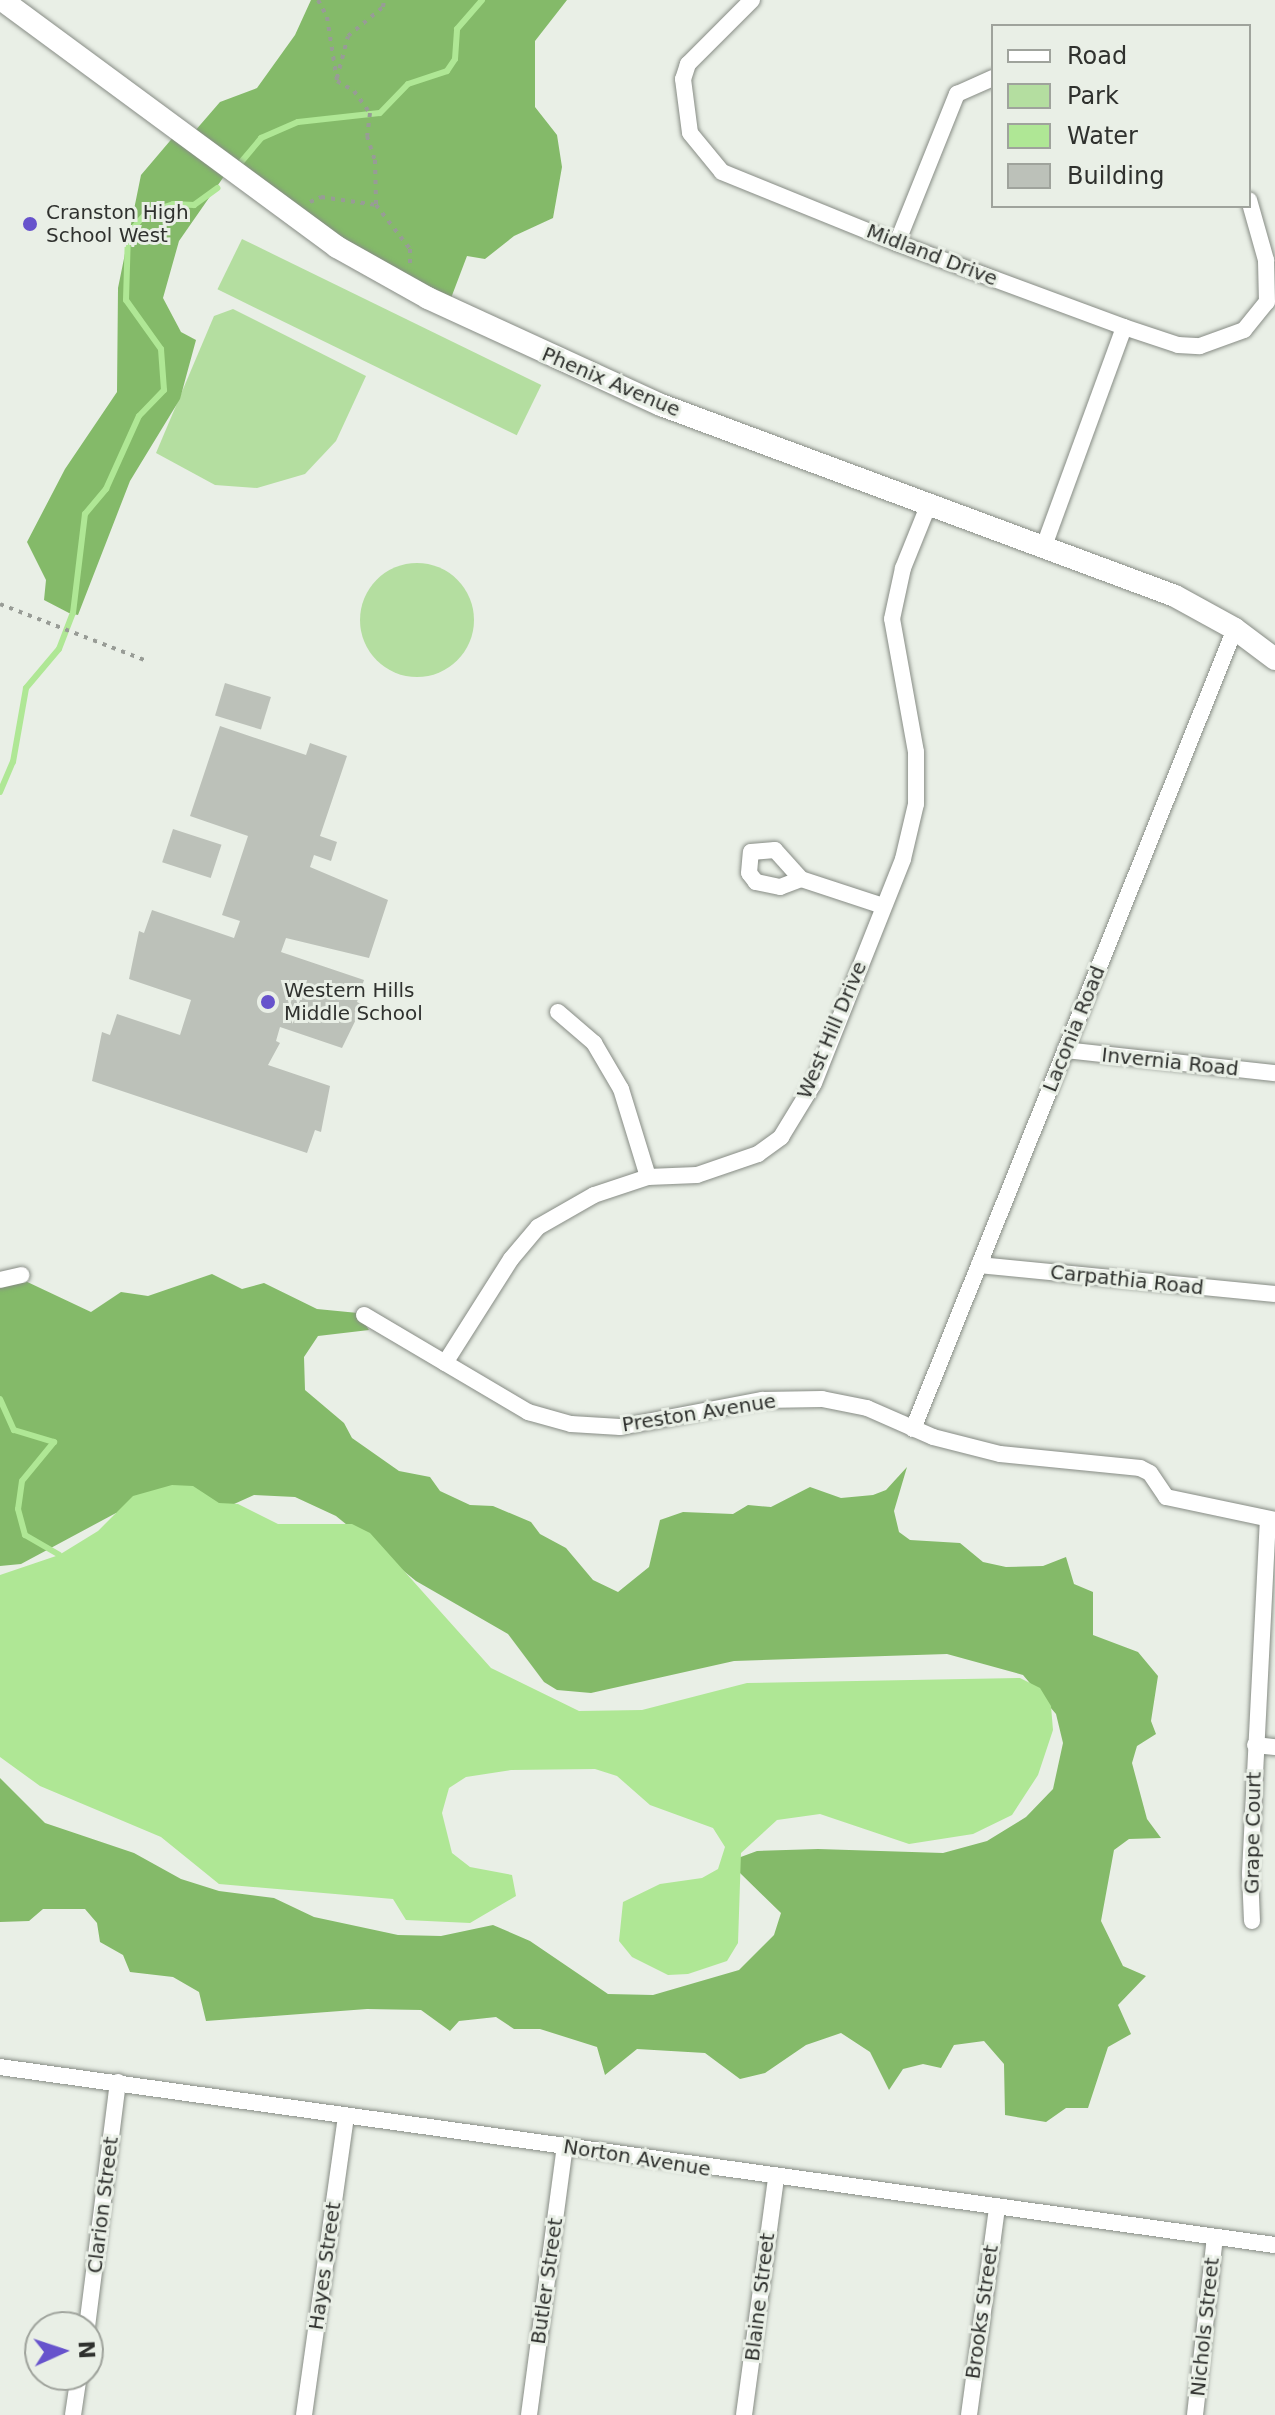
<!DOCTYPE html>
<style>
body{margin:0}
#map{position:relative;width:1275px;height:2415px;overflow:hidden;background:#e9efe6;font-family:"DejaVu Sans",sans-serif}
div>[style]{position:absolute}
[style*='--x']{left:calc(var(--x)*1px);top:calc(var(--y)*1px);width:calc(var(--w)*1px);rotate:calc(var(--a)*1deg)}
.green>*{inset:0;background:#b4dea0;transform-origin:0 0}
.round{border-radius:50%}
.forest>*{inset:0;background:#84ba69}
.water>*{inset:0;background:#afe795}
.stream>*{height:6px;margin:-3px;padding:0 3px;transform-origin:3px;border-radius:3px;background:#afe795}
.building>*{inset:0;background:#bcc1b9;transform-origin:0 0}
.path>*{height:4px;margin-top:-2px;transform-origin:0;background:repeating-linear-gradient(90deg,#989c96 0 4px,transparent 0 10px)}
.roads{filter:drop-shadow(0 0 2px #878c85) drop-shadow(0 0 2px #878c85)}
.minor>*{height:16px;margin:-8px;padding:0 8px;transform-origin:8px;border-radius:8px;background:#fff}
.secondary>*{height:22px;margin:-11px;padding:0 11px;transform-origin:11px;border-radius:11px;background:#fff}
.dots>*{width:22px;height:22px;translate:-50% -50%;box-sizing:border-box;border:4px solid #e9efe6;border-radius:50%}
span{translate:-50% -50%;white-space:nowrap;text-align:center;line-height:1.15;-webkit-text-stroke:6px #e9efe6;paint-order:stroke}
.poi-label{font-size:20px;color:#2f312e}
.left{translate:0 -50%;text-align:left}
.street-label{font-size:20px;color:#2f312e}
.legend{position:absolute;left:991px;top:24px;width:260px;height:184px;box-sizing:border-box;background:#e9efe6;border:2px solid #9fa39c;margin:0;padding:10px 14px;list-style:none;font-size:24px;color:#2f312e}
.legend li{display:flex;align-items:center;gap:16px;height:40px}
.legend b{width:40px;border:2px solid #9fa39c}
.north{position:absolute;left:24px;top:2311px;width:80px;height:80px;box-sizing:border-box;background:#e9efe6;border:2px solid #9fa39c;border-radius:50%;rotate:87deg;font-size:22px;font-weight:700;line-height:32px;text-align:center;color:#2f312e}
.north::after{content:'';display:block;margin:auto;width:28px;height:36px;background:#6753cc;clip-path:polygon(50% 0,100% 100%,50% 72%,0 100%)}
</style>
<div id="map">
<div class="green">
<i style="left:242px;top:239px;width:333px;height:56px;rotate:26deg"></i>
<i style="clip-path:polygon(233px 309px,366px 376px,336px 441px,305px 474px,257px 488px,215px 485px,156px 453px,214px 316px)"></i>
<i class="round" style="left:360px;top:563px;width:114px;height:114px"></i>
</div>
<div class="forest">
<i style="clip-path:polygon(311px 0,567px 0,535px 41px,535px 107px,557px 135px,562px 167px,553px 218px,514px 236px,485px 259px,467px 256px,448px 306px,227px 172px,179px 241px,163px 298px,181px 332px,196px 340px,180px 399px,130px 481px,78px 615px,69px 613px,44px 600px,46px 580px,27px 542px,65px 469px,117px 392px,118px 288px,141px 175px,175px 135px,188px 139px,220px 102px,257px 88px,295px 35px)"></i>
<i style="clip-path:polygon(212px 1274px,242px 1289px,264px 1283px,317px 1309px,358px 1313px,369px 1330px,318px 1336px,304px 1357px,305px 1390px,344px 1423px,352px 1438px,399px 1471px,430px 1477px,440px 1491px,470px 1505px,493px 1506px,531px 1522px,540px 1534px,566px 1548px,593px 1580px,618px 1592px,649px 1567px,660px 1520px,683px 1512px,733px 1514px,748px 1505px,771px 1507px,810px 1487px,841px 1498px,873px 1495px,886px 1490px,907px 1467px,894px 1511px,899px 1532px,910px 1540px,960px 1543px,983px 1562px,1006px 1567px,1043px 1566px,1066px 1557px,1074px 1584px,1093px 1592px,1093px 1635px,1138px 1652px,1158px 1676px,1151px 1721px,1156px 1734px,1137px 1746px,1132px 1763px,1147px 1819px,1161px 1838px,1129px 1839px,1114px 1850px,1101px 1921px,1123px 1966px,1146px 1976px,1118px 2005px,1131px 2034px,1108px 2047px,1088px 2108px,1066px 2108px,1046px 2122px,1005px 2115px,1004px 2064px,984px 2041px,954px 2045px,941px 2068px,923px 2064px,903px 2069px,889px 2090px,870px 2052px,841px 2033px,806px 2045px,765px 2073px,740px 2079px,705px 2053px,637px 2049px,605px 2075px,597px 2047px,540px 2029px,514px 2029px,496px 2017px,459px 2021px,450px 2031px,421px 2010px,367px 2009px,206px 2021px,199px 1992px,173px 1977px,130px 1972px,123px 1955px,100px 1942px,97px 1923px,85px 1909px,43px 1909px,29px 1921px,0 1922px,0 1778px,45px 1823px,134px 1853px,181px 1879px,219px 1891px,274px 1898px,314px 1917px,398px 1935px,441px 1936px,493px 1925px,530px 1941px,608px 1994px,653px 1995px,739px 1970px,774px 1935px,781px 1913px,740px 1873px,738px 1858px,757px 1851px,818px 1849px,943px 1853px,987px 1841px,1026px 1817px,1053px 1789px,1063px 1743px,1056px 1714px,1023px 1675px,947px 1654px,734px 1661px,591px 1693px,557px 1690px,544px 1682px,508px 1634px,416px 1581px,336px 1516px,295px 1497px,254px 1495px,181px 1528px,116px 1513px,21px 1564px,0 1566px,0 1281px,21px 1279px,91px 1312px,121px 1292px,148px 1296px)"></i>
</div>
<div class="water">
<i style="clip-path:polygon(172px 1485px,193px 1486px,219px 1503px,238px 1504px,278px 1524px,352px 1524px,370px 1533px,491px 1668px,579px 1711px,642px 1710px,747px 1683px,1020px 1678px,1040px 1688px,1051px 1706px,1053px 1730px,1038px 1775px,1012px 1815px,973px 1834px,909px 1844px,820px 1814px,777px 1820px,741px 1853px,738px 1943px,727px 1961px,688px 1974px,668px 1975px,632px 1957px,619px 1941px,623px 1902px,660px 1884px,702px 1878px,718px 1869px,725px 1847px,713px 1828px,650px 1805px,617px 1776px,595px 1769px,511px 1770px,466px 1777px,449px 1788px,442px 1813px,452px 1853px,470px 1867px,512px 1875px,516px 1896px,470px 1923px,406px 1920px,393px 1899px,219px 1884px,161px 1837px,40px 1786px,0 1757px,0 1575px,59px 1555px,98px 1531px,133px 1496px)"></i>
</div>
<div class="stream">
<i style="--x:242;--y:161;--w:30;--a:-50"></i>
<i style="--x:261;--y:138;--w:40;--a:-23.4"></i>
<i style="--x:298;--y:122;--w:82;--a:-6.3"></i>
<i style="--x:380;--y:113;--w:40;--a:-46"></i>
<i style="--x:408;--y:84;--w:41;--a:-18.4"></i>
<i style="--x:447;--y:71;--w:14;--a:-56"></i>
<i style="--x:455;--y:59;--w:30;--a:-86"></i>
<i style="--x:457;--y:29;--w:38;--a:-49"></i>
<i style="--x:0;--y:792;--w:33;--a:-67"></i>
<i style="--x:13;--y:762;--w:75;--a:-80"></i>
<i style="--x:26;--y:688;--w:51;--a:-49.8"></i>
<i style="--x:59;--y:649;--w:39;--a:-69"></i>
<i style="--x:73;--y:613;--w:100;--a:-83.1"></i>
<i style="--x:85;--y:514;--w:33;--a:-50"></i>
<i style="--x:106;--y:489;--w:80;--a:-65.7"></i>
<i style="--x:139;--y:416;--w:36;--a:-46"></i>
<i style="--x:164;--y:390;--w:41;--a:-94.2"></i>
<i style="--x:161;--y:349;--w:60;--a:-125.5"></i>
<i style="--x:126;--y:300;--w:66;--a:-88.3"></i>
<i style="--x:128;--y:234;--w:28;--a:-49"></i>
<i style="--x:146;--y:213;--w:28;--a:-18"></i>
<i style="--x:173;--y:204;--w:21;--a:3"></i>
<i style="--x:194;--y:205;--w:29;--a:-36"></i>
<i style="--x:0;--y:1399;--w:34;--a:66"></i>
<i style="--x:14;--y:1430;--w:42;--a:16.7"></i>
<i style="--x:54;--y:1442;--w:50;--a:129.4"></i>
<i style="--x:22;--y:1481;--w:28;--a:98"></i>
<i style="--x:18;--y:1509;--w:27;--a:75"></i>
<i style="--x:25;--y:1535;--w:39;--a:30"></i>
</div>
<div class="building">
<i style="left:225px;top:683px;width:48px;height:34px;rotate:17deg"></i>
<i style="clip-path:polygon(220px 726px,306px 755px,310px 743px,347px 756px,320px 836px,337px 842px,331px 861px,314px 855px,310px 867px,388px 900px,369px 958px,286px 938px,281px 952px,364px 980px,357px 1002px,363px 1005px,342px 1048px,280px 1027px,276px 1041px,280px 1043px,268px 1065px,330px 1086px,321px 1132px,315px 1130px,307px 1153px,92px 1081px,102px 1032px,110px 1035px,117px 1014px,180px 1035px,191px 1000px,129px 979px,139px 931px,144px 933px,152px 910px,234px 938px,240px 921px,222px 915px,248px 836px,190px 816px)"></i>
<i style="left:173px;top:829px;width:51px;height:35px;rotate:18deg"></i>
</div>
<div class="path">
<i style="--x:318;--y:0;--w:19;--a:62"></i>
<i style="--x:327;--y:17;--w:65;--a:81.1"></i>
<i style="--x:337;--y:81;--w:20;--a:30"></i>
<i style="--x:354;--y:91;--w:27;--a:54"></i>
<i style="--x:370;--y:113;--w:23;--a:97"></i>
<i style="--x:367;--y:136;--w:25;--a:72"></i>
<i style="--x:375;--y:160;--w:45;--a:88.7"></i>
<i style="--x:337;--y:78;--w:43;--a:-75.3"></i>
<i style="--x:348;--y:36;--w:45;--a:-39.6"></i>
<i style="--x:383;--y:7;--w:7;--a:-82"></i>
<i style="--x:310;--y:202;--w:12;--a:-24"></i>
<i style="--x:321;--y:197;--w:56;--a:8.3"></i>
<i style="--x:376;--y:205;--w:56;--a:52.3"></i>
<i style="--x:410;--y:249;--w:16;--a:90"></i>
<i style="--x:0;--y:604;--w:158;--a:21.2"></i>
</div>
<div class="roads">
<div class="minor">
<i style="--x:752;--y:0;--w:91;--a:135"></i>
<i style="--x:688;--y:64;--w:16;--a:108"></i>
<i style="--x:683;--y:79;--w:54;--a:82.6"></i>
<i style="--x:690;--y:133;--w:50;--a:50.6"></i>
<i style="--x:722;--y:172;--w:189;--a:22.1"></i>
<i style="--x:897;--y:243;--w:242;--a:20.3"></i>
<i style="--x:1124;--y:327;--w:57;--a:18.4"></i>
<i style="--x:1178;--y:345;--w:22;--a:3"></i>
<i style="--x:1200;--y:346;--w:47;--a:-20"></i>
<i style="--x:1244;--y:330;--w:36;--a:-51"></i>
<i style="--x:1267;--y:302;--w:42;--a:-91.4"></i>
<i style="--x:1266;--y:260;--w:62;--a:-105.8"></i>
<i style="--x:897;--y:243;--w:161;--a:-68.1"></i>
<i style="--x:957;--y:94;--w:39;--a:-24"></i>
<i style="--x:1044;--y:546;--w:233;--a:-69.9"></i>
<i style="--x:801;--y:879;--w:22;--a:159"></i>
<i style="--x:780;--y:887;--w:25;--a:-168"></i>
<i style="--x:756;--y:882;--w:11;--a:-128"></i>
<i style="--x:749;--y:873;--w:21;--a:-85"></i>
<i style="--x:751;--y:852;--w:24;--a:-5"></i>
<i style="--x:775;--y:850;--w:39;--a:48"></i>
<i style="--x:801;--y:879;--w:86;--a:18.2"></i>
<i style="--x:558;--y:1012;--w:48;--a:40.7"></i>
<i style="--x:594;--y:1043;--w:53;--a:59.6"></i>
<i style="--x:621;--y:1089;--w:92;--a:72.9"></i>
<i style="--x:1065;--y:1050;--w:211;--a:6.3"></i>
<i style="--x:979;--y:1265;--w:297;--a:5.6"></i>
<i style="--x:0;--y:1280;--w:22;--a:-13"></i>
<i style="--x:364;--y:1315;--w:191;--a:30.6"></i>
<i style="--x:528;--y:1412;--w:45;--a:15.6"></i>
<i style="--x:571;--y:1424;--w:49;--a:3.5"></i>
<i style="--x:620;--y:1427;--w:145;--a:-10.8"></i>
<i style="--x:762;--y:1400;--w:60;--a:-1"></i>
<i style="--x:822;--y:1399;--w:46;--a:11.3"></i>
<i style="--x:867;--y:1408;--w:72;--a:23.7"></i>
<i style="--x:933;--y:1437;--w:69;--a:14.2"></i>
<i style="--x:1000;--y:1454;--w:141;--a:5.7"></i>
<i style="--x:1140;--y:1468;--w:11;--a:27"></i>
<i style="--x:1150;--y:1473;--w:29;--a:56"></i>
<i style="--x:1166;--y:1497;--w:111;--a:11.9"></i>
<i style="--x:445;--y:1363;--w:123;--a:-57.6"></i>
<i style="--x:511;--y:1259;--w:42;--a:-49.8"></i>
<i style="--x:538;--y:1227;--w:64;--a:-29.7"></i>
<i style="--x:594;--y:1195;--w:57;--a:-18.4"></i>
<i style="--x:648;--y:1177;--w:49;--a:-2.3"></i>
<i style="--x:697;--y:1175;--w:65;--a:-19"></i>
<i style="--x:758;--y:1154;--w:29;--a:-36"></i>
<i style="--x:781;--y:1137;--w:63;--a:-58.6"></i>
<i style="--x:814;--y:1083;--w:241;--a:-68.3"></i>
<i style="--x:903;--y:859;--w:57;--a:-76.7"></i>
<i style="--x:916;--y:804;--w:52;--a:-90"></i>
<i style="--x:916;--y:752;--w:135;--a:-100.2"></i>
<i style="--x:892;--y:619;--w:52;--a:-77.8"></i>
<i style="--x:903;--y:568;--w:67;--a:-68"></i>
<i style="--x:913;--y:1429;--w:862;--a:-68.08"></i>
<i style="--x:1255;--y:1745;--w:20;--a:6"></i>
<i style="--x:1252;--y:1921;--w:48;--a:-92.4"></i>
<i style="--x:1250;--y:1873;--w:354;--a:-87.1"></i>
<i style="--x:0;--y:2067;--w:1287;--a:7.95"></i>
<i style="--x:87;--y:2327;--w:247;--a:-82.8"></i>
<i style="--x:73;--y:2415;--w:40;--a:-81.5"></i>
<i style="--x:304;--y:2415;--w:302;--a:-82"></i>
<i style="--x:529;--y:2415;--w:271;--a:-82.4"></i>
<i style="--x:744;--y:2415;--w:239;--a:-82.3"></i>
<i style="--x:969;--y:2415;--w:208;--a:-82.3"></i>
<i style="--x:1195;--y:2415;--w:178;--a:-83.6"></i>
</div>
<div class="secondary">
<i style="--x:2;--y:0;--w:416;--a:36.4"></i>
<i style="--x:337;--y:247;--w:104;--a:29.3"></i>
<i style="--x:428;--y:298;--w:256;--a:24.7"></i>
<i style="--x:661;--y:405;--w:548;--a:20.38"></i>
<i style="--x:1175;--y:596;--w:68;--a:28.8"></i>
<i style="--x:1235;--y:629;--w:50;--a:36.9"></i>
</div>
</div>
<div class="dots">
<i style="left:30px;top:224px;background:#6753cc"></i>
<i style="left:268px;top:1002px;background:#6753cc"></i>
</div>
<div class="poi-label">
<span class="left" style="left:46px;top:224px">Cranston High<br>School West</span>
<span class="left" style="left:284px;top:1002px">Western Hills<br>Middle School</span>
</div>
<div class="street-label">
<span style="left:932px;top:255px;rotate:21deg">Midland Drive</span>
<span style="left:611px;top:382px;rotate:23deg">Phenix Avenue</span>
<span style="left:1074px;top:1029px;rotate:-68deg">Laconia Road</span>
<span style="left:832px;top:1030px;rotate:-67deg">West Hill Drive</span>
<span style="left:1170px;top:1062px;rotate:6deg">Invernia Road</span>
<span style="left:1127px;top:1280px;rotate:6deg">Carpathia Road</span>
<span style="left:699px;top:1413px;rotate:-9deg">Preston Avenue</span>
<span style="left:1253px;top:1833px;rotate:-89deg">Grape Court</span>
<span style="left:637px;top:2158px;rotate:9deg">Norton Avenue</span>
<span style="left:103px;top:2205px;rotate:-83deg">Clarion Street</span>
<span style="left:325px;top:2266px;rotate:-82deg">Hayes Street</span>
<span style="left:547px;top:2281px;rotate:-82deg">Butler Street</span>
<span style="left:760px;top:2297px;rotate:-83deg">Blaine Street</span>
<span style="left:982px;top:2312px;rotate:-82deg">Brooks Street</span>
<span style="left:1205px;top:2327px;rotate:-84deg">Nichols Street</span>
</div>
<ul class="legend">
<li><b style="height:10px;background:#fff"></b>Road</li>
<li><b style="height:22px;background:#b4dea0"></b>Park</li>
<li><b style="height:22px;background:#afe795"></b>Water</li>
<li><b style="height:22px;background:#bcc1b9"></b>Building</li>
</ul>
<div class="north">N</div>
</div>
